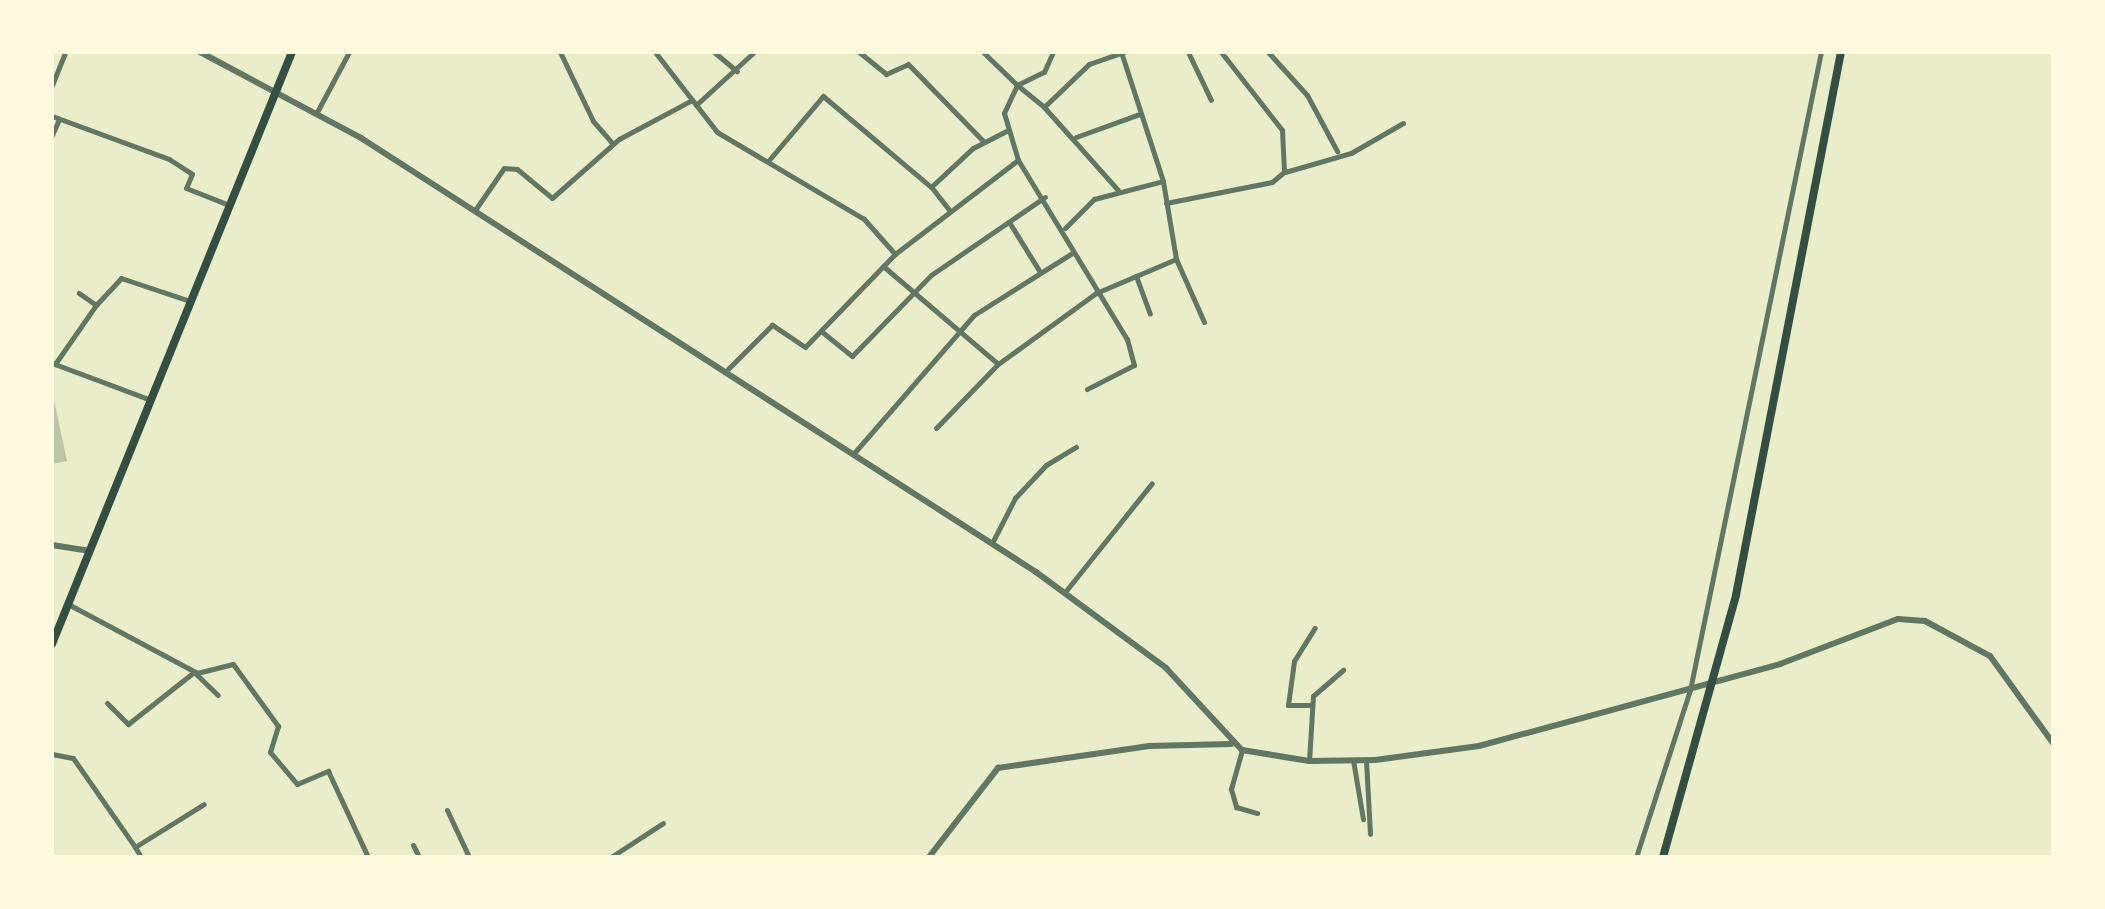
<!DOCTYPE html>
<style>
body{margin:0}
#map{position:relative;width:2105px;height:909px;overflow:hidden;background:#e9edc9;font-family:"PT Sans Narrow",sans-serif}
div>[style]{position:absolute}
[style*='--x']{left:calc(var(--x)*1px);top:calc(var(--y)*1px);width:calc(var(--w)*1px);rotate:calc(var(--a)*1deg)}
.building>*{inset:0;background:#bcc5a7}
.minor>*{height:5px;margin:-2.5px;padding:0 2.5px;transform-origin:2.5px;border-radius:2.5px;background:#617663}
.tertiary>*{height:6px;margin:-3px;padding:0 3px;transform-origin:3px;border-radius:3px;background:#617663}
.primary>*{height:8px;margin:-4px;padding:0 4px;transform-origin:4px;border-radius:4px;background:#344e41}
.trunk>*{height:8px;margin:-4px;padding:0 4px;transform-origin:4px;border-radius:4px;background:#344e41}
span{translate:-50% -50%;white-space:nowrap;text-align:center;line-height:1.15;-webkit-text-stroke:7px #fefae0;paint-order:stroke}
.frame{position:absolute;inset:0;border:54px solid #fefae0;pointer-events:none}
</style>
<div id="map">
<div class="building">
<i style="clip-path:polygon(52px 391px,67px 461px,52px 464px)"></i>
</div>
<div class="minor">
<i style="--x:560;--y:52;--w:76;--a:64.4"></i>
<i style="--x:593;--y:121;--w:30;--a:49"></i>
<i style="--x:655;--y:52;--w:101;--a:52.2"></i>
<i style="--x:717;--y:132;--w:171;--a:30.6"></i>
<i style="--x:864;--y:219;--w:47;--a:48.5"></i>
<i style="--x:895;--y:254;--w:129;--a:134.1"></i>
<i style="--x:805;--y:347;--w:40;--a:-146"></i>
<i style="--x:772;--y:325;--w:62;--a:135"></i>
<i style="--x:714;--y:52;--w:30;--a:40"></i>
<i style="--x:859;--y:52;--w:35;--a:39"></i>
<i style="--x:886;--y:74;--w:24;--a:-24"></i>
<i style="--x:908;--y:64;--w:109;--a:45.7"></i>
<i style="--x:983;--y:52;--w:47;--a:44.1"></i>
<i style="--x:1017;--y:85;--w:31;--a:115"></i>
<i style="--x:1004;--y:113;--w:49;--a:73.4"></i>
<i style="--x:1018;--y:160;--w:210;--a:58.7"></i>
<i style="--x:1127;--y:339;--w:27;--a:75"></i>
<i style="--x:1134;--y:365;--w:53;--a:152.9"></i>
<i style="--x:1188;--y:52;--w:53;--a:64.4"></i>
<i style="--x:1268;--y:52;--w:58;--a:47.8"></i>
<i style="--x:1307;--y:95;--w:64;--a:61.8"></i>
<i style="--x:52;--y:85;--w:35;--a:-68"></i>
<i style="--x:1017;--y:85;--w:35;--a:39"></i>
<i style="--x:1044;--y:107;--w:62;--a:-43.7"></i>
<i style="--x:1089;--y:64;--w:37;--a:-19"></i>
<i style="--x:1017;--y:85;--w:30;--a:-26"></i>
<i style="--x:1044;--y:72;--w:22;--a:-66"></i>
<i style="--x:696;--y:105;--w:79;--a:-42.4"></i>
<i style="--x:1044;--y:107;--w:111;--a:48.3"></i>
<i style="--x:317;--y:112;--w:68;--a:-61.9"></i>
<i style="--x:52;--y:116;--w:125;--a:20.2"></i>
<i style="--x:169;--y:159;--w:27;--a:33"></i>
<i style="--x:192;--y:174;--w:15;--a:113"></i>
<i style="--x:186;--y:188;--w:46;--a:21.6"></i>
<i style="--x:52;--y:135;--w:17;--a:-66"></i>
<i style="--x:1076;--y:137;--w:68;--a:-19.8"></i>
<i style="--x:769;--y:160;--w:84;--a:-49.8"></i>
<i style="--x:823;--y:96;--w:141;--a:40.1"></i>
<i style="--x:1285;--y:172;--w:69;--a:-16.1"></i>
<i style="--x:1351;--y:153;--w:60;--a:-30"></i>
<i style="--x:1166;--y:203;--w:108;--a:-11.2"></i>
<i style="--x:1272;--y:182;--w:16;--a:-40"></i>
<i style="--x:1284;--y:172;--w:42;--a:-92.7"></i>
<i style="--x:1282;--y:130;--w:99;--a:-128"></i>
<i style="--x:475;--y:210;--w:51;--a:-55.4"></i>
<i style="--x:504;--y:168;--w:13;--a:4"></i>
<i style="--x:517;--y:169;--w:45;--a:39.6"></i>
<i style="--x:552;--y:198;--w:89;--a:-41.4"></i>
<i style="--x:619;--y:139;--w:83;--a:-28.1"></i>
<i style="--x:950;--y:211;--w:31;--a:-128"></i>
<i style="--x:931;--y:187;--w:57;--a:-42.9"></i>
<i style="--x:973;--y:148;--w:38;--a:-27"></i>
<i style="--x:1009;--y:222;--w:59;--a:58.2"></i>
<i style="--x:1065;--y:228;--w:41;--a:-45"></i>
<i style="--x:1094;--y:199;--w:71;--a:-14.6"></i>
<i style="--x:895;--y:254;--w:155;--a:-37.4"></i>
<i style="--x:1176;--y:259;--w:69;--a:66"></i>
<i style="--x:883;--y:266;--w:151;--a:40.4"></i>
<i style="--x:1136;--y:276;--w:40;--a:69.8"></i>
<i style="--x:96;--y:305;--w:37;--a:-47"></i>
<i style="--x:121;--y:278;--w:73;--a:18.4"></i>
<i style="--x:821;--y:331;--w:40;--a:39"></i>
<i style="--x:852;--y:356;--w:113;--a:-45.7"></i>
<i style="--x:931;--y:275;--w:138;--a:-34.4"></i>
<i style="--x:52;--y:363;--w:106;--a:20.5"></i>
<i style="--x:55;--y:364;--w:72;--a:-55.2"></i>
<i style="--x:96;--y:305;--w:21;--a:-145"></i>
<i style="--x:936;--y:428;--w:89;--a:-45.9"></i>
<i style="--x:998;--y:364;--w:121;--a:-35.9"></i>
<i style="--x:1096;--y:293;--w:87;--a:-23"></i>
<i style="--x:1176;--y:259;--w:79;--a:-99.5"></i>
<i style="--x:1163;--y:181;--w:136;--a:-108"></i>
<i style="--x:854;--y:453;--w:183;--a:-49"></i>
<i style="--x:974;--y:315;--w:116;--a:-32.3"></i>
<i style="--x:992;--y:543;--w:51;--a:-62.9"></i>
<i style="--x:1015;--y:498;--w:45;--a:-46.8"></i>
<i style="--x:1046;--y:465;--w:35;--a:-31"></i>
<i style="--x:1065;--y:592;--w:139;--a:-51.4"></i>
<i style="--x:68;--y:604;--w:146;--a:28.1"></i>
<i style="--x:197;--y:673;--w:37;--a:-14"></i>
<i style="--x:233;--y:664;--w:77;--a:54"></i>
<i style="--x:278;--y:726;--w:27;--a:107"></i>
<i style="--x:270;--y:752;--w:42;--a:49.8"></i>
<i style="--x:297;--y:784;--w:34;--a:-23"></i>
<i style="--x:328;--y:771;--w:95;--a:65.1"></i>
<i style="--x:107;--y:703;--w:30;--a:45"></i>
<i style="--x:128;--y:724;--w:84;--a:-38.2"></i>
<i style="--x:194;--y:672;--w:33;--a:44"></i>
<i style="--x:1312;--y:705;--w:24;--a:180"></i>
<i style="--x:1288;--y:705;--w:44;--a:-82.2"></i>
<i style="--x:1294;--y:661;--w:39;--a:-58"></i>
<i style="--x:1242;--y:750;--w:41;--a:105.8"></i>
<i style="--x:1231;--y:789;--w:19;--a:74"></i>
<i style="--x:1236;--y:807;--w:22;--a:16"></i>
<i style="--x:52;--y:754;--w:21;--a:11"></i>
<i style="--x:73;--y:758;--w:108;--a:55.1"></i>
<i style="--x:135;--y:847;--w:81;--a:-31.9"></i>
<i style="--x:1353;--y:760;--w:60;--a:80.4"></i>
<i style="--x:1366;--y:760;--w:74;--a:86.9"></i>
<i style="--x:1309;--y:761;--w:65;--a:-86.5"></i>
<i style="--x:1313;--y:696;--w:40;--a:-41"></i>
<i style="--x:447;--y:810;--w:52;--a:64.9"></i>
<i style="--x:413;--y:845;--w:13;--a:63"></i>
<i style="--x:135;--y:847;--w:12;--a:59"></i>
<i style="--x:611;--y:857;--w:62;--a:-33.2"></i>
<i style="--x:1636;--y:857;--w:176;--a:-72.1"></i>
<i style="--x:1690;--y:690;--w:651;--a:-78.4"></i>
</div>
<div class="tertiary">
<i style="--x:200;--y:52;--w:183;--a:28.1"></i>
<i style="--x:361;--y:138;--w:802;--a:32.74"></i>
<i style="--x:1036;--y:572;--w:162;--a:36.4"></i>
<i style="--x:1166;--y:668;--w:112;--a:47.2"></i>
<i style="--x:1242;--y:750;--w:68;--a:9.3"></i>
<i style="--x:1309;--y:761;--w:66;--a:-0.9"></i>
<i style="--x:1375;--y:760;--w:105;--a:-7.7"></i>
<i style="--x:1479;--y:746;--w:312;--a:-15.2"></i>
<i style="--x:1780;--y:664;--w:126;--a:-20.9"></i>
<i style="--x:1898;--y:619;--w:27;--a:4"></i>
<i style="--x:1925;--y:621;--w:74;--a:28.3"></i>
<i style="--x:1990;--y:656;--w:107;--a:54.1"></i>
<i style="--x:52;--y:545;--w:37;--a:9"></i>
<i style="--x:929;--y:857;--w:113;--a:-52.2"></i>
<i style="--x:998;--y:768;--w:153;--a:-8.3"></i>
<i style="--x:1149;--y:746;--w:82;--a:-1.4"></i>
</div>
<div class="primary">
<i style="--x:52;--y:644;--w:639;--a:-67.93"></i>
</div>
<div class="trunk">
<i style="--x:1663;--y:857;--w:272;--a:-74.4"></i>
<i style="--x:1736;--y:595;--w:553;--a:-79.06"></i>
</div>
<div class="frame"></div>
</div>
